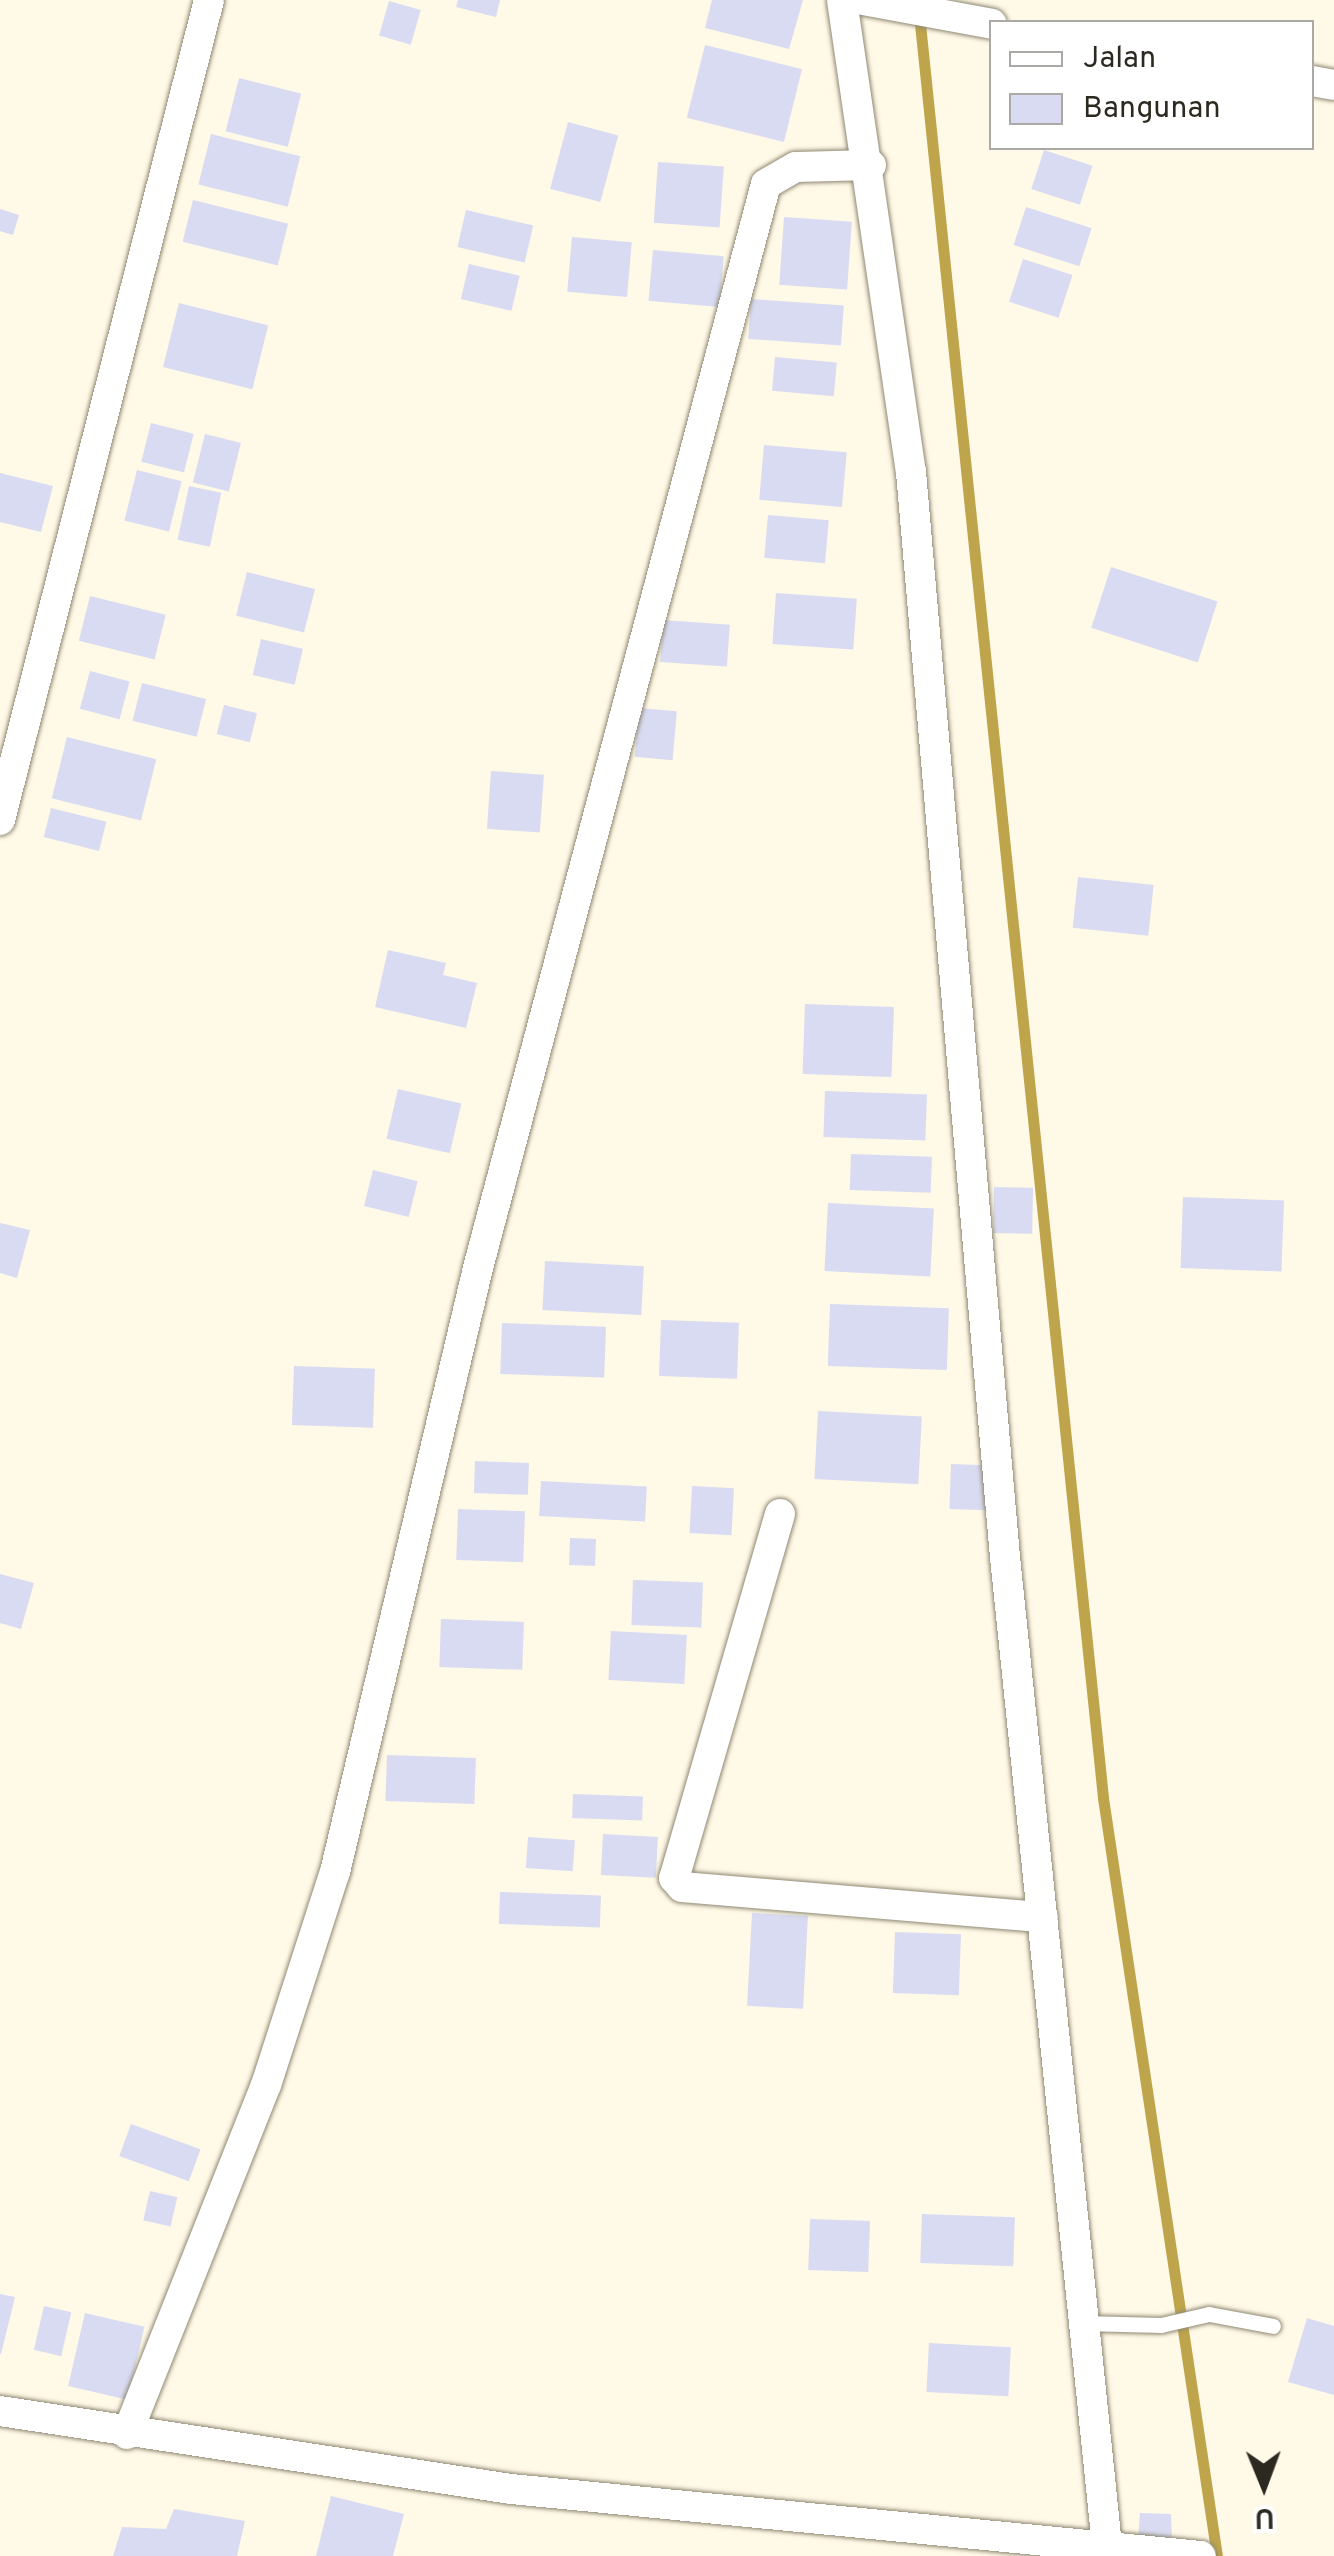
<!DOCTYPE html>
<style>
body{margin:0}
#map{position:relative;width:1334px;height:2556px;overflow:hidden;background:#fff9e7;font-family:Overpass,sans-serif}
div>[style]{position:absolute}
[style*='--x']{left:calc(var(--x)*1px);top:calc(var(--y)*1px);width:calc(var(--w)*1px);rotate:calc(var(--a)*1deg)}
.stream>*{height:11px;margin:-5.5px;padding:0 5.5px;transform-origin:5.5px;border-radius:5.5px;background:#bea44b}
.building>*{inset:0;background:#d9dbf2;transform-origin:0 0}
.roads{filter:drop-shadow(0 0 2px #8e8873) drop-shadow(0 0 2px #8e8873)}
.lane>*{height:15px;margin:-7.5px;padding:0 7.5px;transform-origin:7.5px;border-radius:7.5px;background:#fff}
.street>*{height:30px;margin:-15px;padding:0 15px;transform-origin:15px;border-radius:15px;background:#fff}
span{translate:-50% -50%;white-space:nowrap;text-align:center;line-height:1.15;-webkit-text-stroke:8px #fff;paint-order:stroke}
.legend{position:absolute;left:989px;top:20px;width:325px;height:130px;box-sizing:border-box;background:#fff;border:2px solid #aaa9a6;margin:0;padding:12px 18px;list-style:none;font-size:30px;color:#2b2920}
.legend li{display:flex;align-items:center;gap:20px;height:50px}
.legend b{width:50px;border:2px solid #aaa9a6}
.north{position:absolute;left:1214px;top:2436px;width:100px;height:100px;-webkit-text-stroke:8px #fff;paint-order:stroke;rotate:179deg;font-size:28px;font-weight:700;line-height:40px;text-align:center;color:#2b2920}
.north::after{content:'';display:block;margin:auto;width:35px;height:45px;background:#2b2920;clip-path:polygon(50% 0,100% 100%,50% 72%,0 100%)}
</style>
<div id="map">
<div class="stream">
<i style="--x:919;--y:14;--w:1793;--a:84.11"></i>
<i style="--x:1103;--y:1798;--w:767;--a:81.45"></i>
</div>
<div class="building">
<i style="clip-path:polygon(458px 0,500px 0,496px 17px,456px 7px)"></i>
<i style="clip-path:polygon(712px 0,803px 0,789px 49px,705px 28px)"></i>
<i style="left:389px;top:1px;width:33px;height:36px;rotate:16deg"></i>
<i style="left:705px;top:45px;width:100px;height:75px;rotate:14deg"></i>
<i style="left:239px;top:78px;width:64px;height:55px;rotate:14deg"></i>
<i style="left:568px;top:122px;width:52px;height:69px;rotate:15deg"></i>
<i style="left:211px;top:134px;width:92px;height:52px;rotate:14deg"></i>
<i style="left:1044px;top:150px;width:51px;height:41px;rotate:18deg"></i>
<i style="left:658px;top:162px;width:66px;height:61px;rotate:4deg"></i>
<i style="left:193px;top:200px;width:98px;height:43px;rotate:14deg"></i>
<i style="left:1026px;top:207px;width:69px;height:40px;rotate:18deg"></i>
<i style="clip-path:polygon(0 209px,19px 215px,13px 235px,0 231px)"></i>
<i style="left:466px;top:210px;width:69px;height:38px;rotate:13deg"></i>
<i style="left:784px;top:217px;width:68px;height:68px;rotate:4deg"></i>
<i style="left:572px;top:237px;width:60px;height:55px;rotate:5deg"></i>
<i style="left:653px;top:250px;width:71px;height:51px;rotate:5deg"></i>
<i style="left:1023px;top:259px;width:52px;height:45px;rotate:18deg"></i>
<i style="left:469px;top:264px;width:52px;height:36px;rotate:13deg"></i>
<i style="left:751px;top:299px;width:93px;height:40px;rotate:4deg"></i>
<i style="left:179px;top:303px;width:92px;height:66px;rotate:14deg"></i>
<i style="left:775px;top:357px;width:62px;height:34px;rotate:5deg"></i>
<i style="left:151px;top:423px;width:44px;height:40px;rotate:14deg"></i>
<i style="left:205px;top:434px;width:37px;height:50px;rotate:14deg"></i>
<i style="left:764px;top:445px;width:83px;height:55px;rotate:5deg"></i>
<i style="left:137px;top:470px;width:46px;height:52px;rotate:14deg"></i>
<i style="clip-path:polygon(0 473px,53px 486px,41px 532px,0 522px)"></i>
<i style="left:189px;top:486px;width:33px;height:55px;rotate:12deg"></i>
<i style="left:768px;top:515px;width:61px;height:43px;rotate:5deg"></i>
<i style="left:1111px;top:567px;width:112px;height:64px;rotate:18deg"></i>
<i style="left:247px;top:572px;width:70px;height:45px;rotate:14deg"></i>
<i style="left:776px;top:593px;width:81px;height:51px;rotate:4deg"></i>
<i style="left:90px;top:596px;width:78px;height:46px;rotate:14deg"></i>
<i style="left:663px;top:620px;width:67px;height:42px;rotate:4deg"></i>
<i style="left:261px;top:639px;width:43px;height:37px;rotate:13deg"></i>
<i style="left:90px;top:671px;width:41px;height:39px;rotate:15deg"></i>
<i style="left:142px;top:683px;width:66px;height:39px;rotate:14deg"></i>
<i style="left:224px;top:705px;width:34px;height:30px;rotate:14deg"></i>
<i style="left:639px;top:708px;width:38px;height:49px;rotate:5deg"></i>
<i style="left:67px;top:737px;width:92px;height:63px;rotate:14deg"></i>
<i style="left:491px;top:771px;width:53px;height:58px;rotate:4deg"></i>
<i style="left:51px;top:808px;width:57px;height:30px;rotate:14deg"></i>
<i style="left:1078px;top:877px;width:76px;height:51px;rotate:6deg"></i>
<i style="clip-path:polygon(388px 950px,446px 963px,443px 975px,477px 983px,466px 1028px,375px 1007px)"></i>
<i style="left:805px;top:1004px;width:89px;height:70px;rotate:2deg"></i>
<i style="left:398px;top:1089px;width:65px;height:51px;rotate:13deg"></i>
<i style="left:825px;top:1091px;width:102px;height:46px;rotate:2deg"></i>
<i style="left:851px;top:1154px;width:81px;height:36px;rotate:2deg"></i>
<i style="left:373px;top:1170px;width:46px;height:37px;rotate:14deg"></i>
<i style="left:994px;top:1187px;width:39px;height:46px;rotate:1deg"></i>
<i style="left:1183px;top:1197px;width:101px;height:71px;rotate:2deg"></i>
<i style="left:828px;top:1203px;width:106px;height:68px;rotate:3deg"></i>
<i style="clip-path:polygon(0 1223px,30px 1230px,17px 1278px,0 1273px)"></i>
<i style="left:545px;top:1261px;width:99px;height:49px;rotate:3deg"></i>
<i style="left:830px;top:1304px;width:119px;height:62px;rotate:2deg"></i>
<i style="left:661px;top:1320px;width:78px;height:56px;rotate:2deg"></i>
<i style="left:502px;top:1323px;width:104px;height:51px;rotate:2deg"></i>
<i style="left:294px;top:1366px;width:81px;height:59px;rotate:2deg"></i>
<i style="left:818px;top:1411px;width:104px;height:68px;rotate:3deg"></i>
<i style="left:475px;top:1461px;width:54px;height:32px;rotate:2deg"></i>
<i style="left:951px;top:1464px;width:36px;height:45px;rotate:2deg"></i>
<i style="left:541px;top:1481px;width:106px;height:35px;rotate:3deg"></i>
<i style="left:692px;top:1486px;width:42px;height:47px;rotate:3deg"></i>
<i style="left:458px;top:1509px;width:67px;height:51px;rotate:2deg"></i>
<i style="left:570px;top:1538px;width:26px;height:27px;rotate:2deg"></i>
<i style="clip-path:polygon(0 1574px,34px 1583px,21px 1629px,0 1623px)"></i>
<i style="left:633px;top:1580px;width:70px;height:45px;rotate:2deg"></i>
<i style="left:441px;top:1619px;width:83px;height:48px;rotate:2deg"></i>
<i style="left:611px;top:1631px;width:76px;height:49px;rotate:3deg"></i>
<i style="left:387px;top:1755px;width:89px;height:46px;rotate:2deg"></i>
<i style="left:573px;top:1794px;width:70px;height:24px;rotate:2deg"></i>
<i style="left:603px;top:1834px;width:55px;height:41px;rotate:3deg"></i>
<i style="left:528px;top:1837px;width:47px;height:31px;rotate:4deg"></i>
<i style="left:500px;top:1892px;width:101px;height:32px;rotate:2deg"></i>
<i style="left:752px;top:1913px;width:56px;height:93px;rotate:3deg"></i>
<i style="left:895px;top:1932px;width:66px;height:61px;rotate:2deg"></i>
<i style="left:131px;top:2124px;width:74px;height:34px;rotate:20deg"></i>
<i style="left:150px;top:2191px;width:28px;height:30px;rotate:13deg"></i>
<i style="left:922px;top:2214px;width:93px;height:49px;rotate:2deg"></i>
<i style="left:810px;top:2219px;width:60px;height:51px;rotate:2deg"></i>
<i style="clip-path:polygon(0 2294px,15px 2297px,1px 2354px,0 2354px)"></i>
<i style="left:44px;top:2306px;width:28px;height:45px;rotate:13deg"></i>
<i style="left:85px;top:2313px;width:61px;height:75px;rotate:13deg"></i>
<i style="clip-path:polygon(1307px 2318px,1334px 2326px,1334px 2395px,1288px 2382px)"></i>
<i style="left:929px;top:2343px;width:82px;height:49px;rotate:3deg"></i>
<i style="clip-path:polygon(331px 2496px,404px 2514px,393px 2556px,316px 2556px)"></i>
<i style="clip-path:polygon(174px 2509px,245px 2521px,237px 2556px,113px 2556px,122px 2527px,166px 2529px)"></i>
<i style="clip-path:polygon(1140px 2513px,1171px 2514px,1172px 2543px,1138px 2539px)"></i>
</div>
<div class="roads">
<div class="lane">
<i style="--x:1083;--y:2323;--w:78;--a:1.5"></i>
<i style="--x:1161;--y:2325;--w:49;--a:-12.9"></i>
<i style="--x:1209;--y:2314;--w:65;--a:10.6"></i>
</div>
<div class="street">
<i style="--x:842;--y:0;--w:477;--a:81.7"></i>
<i style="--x:911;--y:472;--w:1089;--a:85.05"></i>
<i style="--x:1005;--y:1557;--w:1004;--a:84.11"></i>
<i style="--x:863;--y:0;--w:131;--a:10.5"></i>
<i style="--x:1312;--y:81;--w:22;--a:10"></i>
<i style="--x:0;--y:820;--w:846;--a:-75.7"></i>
<i style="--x:780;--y:1514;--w:379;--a:106.2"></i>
<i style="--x:674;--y:1878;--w:12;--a:48"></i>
<i style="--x:682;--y:1887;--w:362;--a:4.8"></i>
<i style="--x:0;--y:2411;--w:517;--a:8.68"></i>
<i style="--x:511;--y:2489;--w:693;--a:5.55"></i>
<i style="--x:127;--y:2434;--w:376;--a:-68.3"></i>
<i style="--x:266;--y:2085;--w:224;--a:-72.1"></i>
<i style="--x:335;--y:1872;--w:625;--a:-76.68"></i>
<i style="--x:479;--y:1264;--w:1117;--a:-75.12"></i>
<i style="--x:766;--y:184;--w:34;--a:-30"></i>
<i style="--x:796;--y:167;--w:75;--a:-1.5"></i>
</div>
</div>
<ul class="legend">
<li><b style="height:12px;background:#fff"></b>Jalan</li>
<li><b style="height:28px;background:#d9dbf2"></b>Bangunan</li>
</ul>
<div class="north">U</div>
</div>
